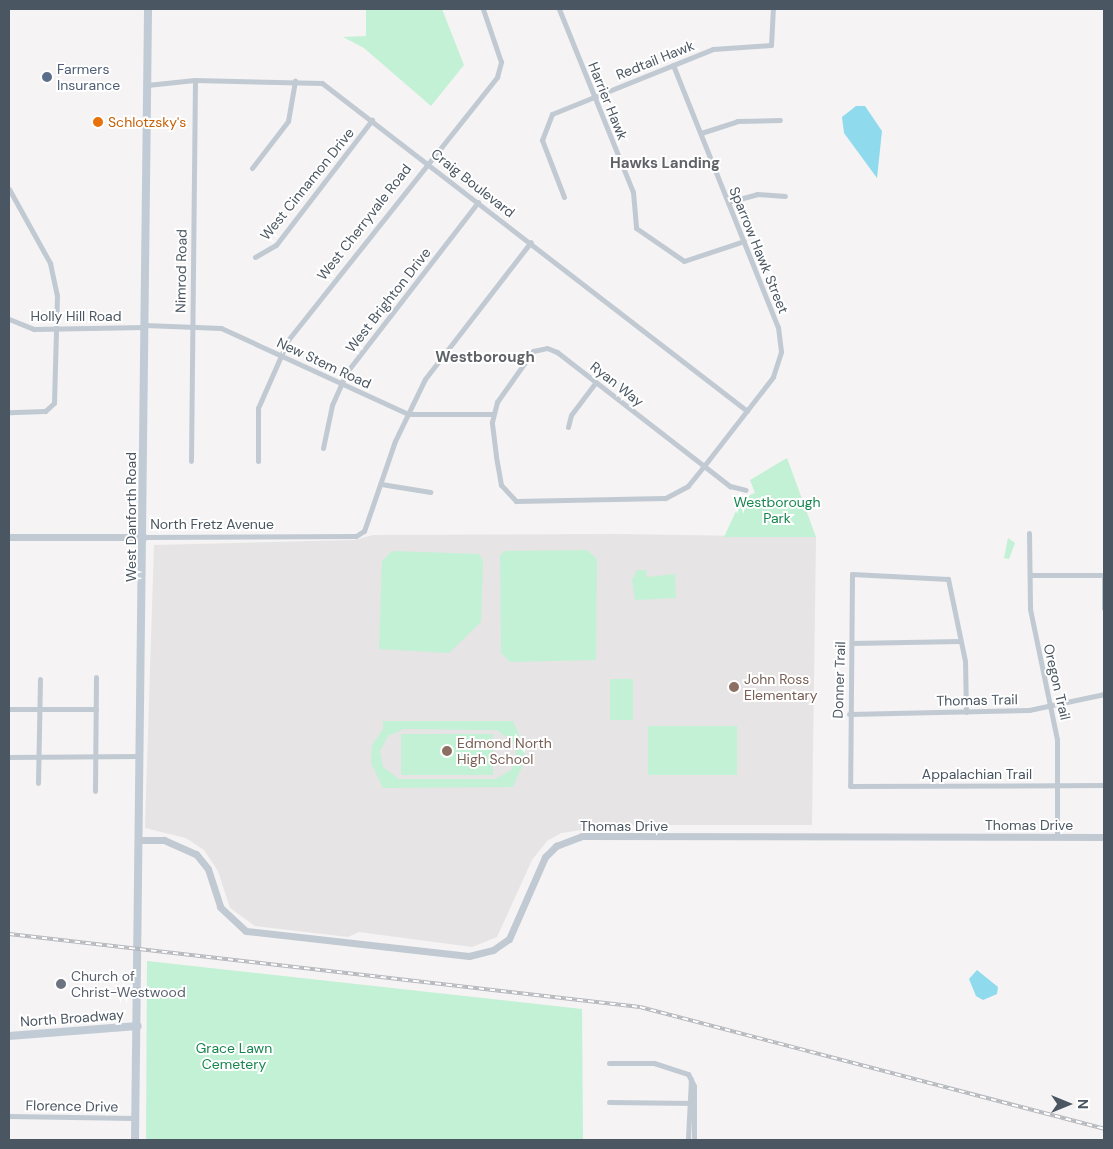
<!DOCTYPE html>
<style>
body{margin:0}
#map{position:relative;width:1113px;height:1149px;overflow:hidden;background:#f5f3f3;font-family:"DM Sans",sans-serif}
div>[style]{position:absolute}
[style*='--x']{left:calc(var(--x)*1px);top:calc(var(--y)*1px);width:calc(var(--w)*1px);rotate:calc(var(--a)*1deg)}
.education>*{inset:0;background:#e6e4e5}
.green>*{inset:0;background:#c3f1d5;transform-origin:0 0}
.water>*{inset:0;background:#90daee}
.minor>*{height:5px;margin:-2.5px;padding:0 2.5px;transform-origin:2.5px;border-radius:2.5px;background:#c1cad2}
.tertiary>*{height:7px;margin:-3.5px;padding:0 3.5px;transform-origin:3.5px;border-radius:3.5px;background:#c1cad2}
.secondary>*{height:8px;margin:-4px;padding:0 4px;transform-origin:4px;border-radius:4px;background:#c1cbd6}
.rail>*{height:4px;margin-top:-2px;transform-origin:0;background:repeating-linear-gradient(90deg,#fff 0 5.5px,#b5b8bd 0 11px);box-sizing:border-box;border-block:1px solid #b5b8bd}
.dots>*{width:14px;height:14px;translate:-50% -50%;box-sizing:border-box;border:2px solid #fff;border-radius:50%}
span{translate:-50% -50%;white-space:nowrap;text-align:center;line-height:1.15;-webkit-text-stroke:4px #fff;paint-order:stroke}
.street-label{font-size:14px;color:#4a5661}
.service-label{font-size:14px;color:#4e5e75}
.left{translate:0 -50%;text-align:left}
.food-label{font-size:14px;color:#c56008}
.park-label{font-size:14px;color:#17864f}
.education-label{font-size:14px;color:#785e54}
.worship-label{font-size:14px;color:#5b616d}
.neighbourhood-label{font-size:15px;color:#5f6368;font-weight:700}
.frame{position:absolute;inset:0;border:10px solid #4a5661;pointer-events:none}
.north{position:absolute;left:1043px;top:1079px;width:50px;height:50px;-webkit-text-stroke:4px #fff;paint-order:stroke;rotate:90deg;font-size:14px;font-weight:700;line-height:20px;text-align:center;color:#4a5661}
.north::after{content:'';display:block;margin:auto;width:18px;height:22px;background:#4a5661;clip-path:polygon(50% 0,100% 100%,50% 72%,0 100%)}
</style>
<div id="map">
<div class="education">
<i style="clip-path:polygon(616px 534px,816px 537px,812px 825px,616px 825px,561px 833px,547px 841px,532px 860px,497px 937px,472px 947px,359px 932px,348px 937px,255px 926px,230px 908px,218px 871px,204px 850px,186px 838px,145px 828px,154px 545px,355px 540px,373px 535px)"></i>
</div>
<div class="green">
<i style="clip-path:polygon(366px 9px,442px 9px,464px 65px,431px 106px,364px 48px,343px 37px,366px 36px)"></i>
<i style="clip-path:polygon(787px 458px,816px 537px,724px 537px,742px 498px,755px 493px,750px 480px)"></i>
<i style="clip-path:polygon(1008px 538px,1015px 543px,1009px 559px,1004px 558px)"></i>
<i style="clip-path:polygon(587px 550px,597px 559px,596px 660px,510px 662px,501px 653px,500px 556px,504px 551px)"></i>
<i style="clip-path:polygon(392px 551px,479px 554px,483px 560px,481px 622px,449px 653px,379px 649px,382px 561px)"></i>
<i style="clip-path:polygon(637px 570px,646px 570px,647px 577px,675px 574px,676px 598px,635px 600px,632px 580px)"></i>
<i style="left:610px;top:679px;width:23px;height:41px"></i>
<i style="clip-path:polygon(evenodd,383px 721px,513px 721px,525px 749px,524px 762px,513px 787px,383px 788px,371px 763px,372px 745px,383px 729px,383px 721px,404px 729px,497px 730px,515px 744px,516px 759px,511px 770px,496px 779px,399px 779px,383px 767px,380px 751px,388px 736px,404px 729px)"></i>
<i style="left:737px;top:726px;width:49px;height:89px;rotate:90deg"></i>
<i style="left:401px;top:734px;width:92px;height:41px"></i>
<i style="clip-path:polygon(147px 961px,582px 1009px,583px 1140px,146px 1140px)"></i>
</div>
<div class="water">
<i style="clip-path:polygon(856px 106px,865px 106px,882px 131px,877px 178px,844px 133px,842px 117px)"></i>
<i style="clip-path:polygon(977px 970px,998px 987px,997px 994px,983px 1000px,976px 996px,969px 979px)"></i>
</div>
<div class="minor">
<i style="--x:559;--y:9;--w:197;--a:68"></i>
<i style="--x:633;--y:192;--w:36;--a:85"></i>
<i style="--x:636;--y:228;--w:58;--a:34.5"></i>
<i style="--x:684;--y:261;--w:63;--a:-18.4"></i>
<i style="--x:673;--y:65;--w:282;--a:68.2"></i>
<i style="--x:778;--y:327;--w:25;--a:83"></i>
<i style="--x:781;--y:352;--w:26;--a:108"></i>
<i style="--x:773;--y:377;--w:113;--a:127.8"></i>
<i style="--x:704;--y:466;--w:26;--a:129"></i>
<i style="--x:688;--y:486;--w:26;--a:152"></i>
<i style="--x:665;--y:498;--w:149;--a:178.8"></i>
<i style="--x:516;--y:501;--w:22;--a:-133"></i>
<i style="--x:501;--y:485;--w:29;--a:-100"></i>
<i style="--x:496;--y:456;--w:34;--a:-97"></i>
<i style="--x:492;--y:422;--w:21;--a:-76"></i>
<i style="--x:497;--y:402;--w:62;--a:-54.8"></i>
<i style="--x:533;--y:351;--w:14;--a:-12"></i>
<i style="--x:547;--y:348;--w:11;--a:22"></i>
<i style="--x:557;--y:352;--w:186;--a:37.8"></i>
<i style="--x:704;--y:466;--w:33;--a:38"></i>
<i style="--x:730;--y:486;--w:16;--a:14"></i>
<i style="--x:147;--y:85;--w:48;--a:-5.9"></i>
<i style="--x:195;--y:80;--w:127;--a:1.4"></i>
<i style="--x:322;--y:83;--w:537;--a:37.66"></i>
<i style="--x:701;--y:133;--w:38;--a:-18"></i>
<i style="--x:737;--y:121;--w:43;--a:-1.3"></i>
<i style="--x:252;--y:168;--w:59;--a:-52.5"></i>
<i style="--x:288;--y:121;--w:41;--a:-80.1"></i>
<i style="--x:9;--y:189;--w:85;--a:61"></i>
<i style="--x:50;--y:263;--w:33;--a:78"></i>
<i style="--x:57;--y:295;--w:108;--a:91.6"></i>
<i style="--x:54;--y:403;--w:12;--a:138"></i>
<i style="--x:45;--y:411;--w:36;--a:178"></i>
<i style="--x:564;--y:197;--w:61;--a:-111.1"></i>
<i style="--x:542;--y:140;--w:28;--a:-69"></i>
<i style="--x:552;--y:114;--w:174;--a:-22"></i>
<i style="--x:713;--y:49;--w:58;--a:-3.9"></i>
<i style="--x:771;--y:45;--w:36;--a:-87"></i>
<i style="--x:728;--y:202;--w:30;--a:-15"></i>
<i style="--x:757;--y:194;--w:28;--a:4"></i>
<i style="--x:255;--y:257;--w:24;--a:-30"></i>
<i style="--x:276;--y:245;--w:158;--a:-52.5"></i>
<i style="--x:9;--y:319;--w:27;--a:22"></i>
<i style="--x:34;--y:329;--w:111;--a:-1"></i>
<i style="--x:145;--y:325;--w:76;--a:2.3"></i>
<i style="--x:221;--y:328;--w:206;--a:24.7"></i>
<i style="--x:408;--y:414;--w:85;--a:0"></i>
<i style="--x:568;--y:427;--w:12;--a:-76"></i>
<i style="--x:571;--y:415;--w:41;--a:-52.9"></i>
<i style="--x:323;--y:448;--w:44;--a:-78.2"></i>
<i style="--x:332;--y:405;--w:35;--a:-66"></i>
<i style="--x:346;--y:373;--w:216;--a:-52.3"></i>
<i style="--x:191;--y:461;--w:381;--a:-89.4"></i>
<i style="--x:258;--y:461;--w:53;--a:-90"></i>
<i style="--x:258;--y:408;--w:74;--a:-66.2"></i>
<i style="--x:288;--y:340;--w:336;--a:-51.5"></i>
<i style="--x:497;--y:77;--w:16;--a:-75"></i>
<i style="--x:501;--y:62;--w:56;--a:-108.8"></i>
<i style="--x:381;--y:484;--w:50;--a:9.3"></i>
<i style="--x:1029;--y:533;--w:76;--a:89.2"></i>
<i style="--x:1030;--y:609;--w:133;--a:78.3"></i>
<i style="--x:1057;--y:739;--w:98;--a:90"></i>
<i style="--x:144;--y:537;--w:212;--a:-0.3"></i>
<i style="--x:356;--y:536;--w:9;--a:-32"></i>
<i style="--x:364;--y:531;--w:95;--a:-71"></i>
<i style="--x:395;--y:441;--w:69;--a:-64.2"></i>
<i style="--x:425;--y:379;--w:173;--a:-52.3"></i>
<i style="--x:1030;--y:575;--w:74;--a:0"></i>
<i style="--x:1104;--y:575;--w:33;--a:90"></i>
<i style="--x:852;--y:643;--w:108;--a:-1.1"></i>
<i style="--x:9;--y:709;--w:87;--a:0"></i>
<i style="--x:966;--y:712;--w:51;--a:-91.1"></i>
<i style="--x:965;--y:661;--w:84;--a:-101.7"></i>
<i style="--x:948;--y:579;--w:96;--a:-177"></i>
<i style="--x:852;--y:574;--w:212;--a:90.5"></i>
<i style="--x:850;--y:786;--w:254;--a:-0.2"></i>
<i style="--x:849;--y:714;--w:180;--a:-1.3"></i>
<i style="--x:1029;--y:710;--w:77;--a:-12"></i>
<i style="--x:9;--y:757;--w:131;--a:-0.4"></i>
<i style="--x:38;--y:783;--w:104;--a:-88.9"></i>
<i style="--x:95;--y:791;--w:114;--a:-89.5"></i>
<i style="--x:609;--y:1063;--w:45;--a:0"></i>
<i style="--x:654;--y:1063;--w:36;--a:18"></i>
<i style="--x:688;--y:1074;--w:13;--a:63"></i>
<i style="--x:694;--y:1086;--w:52;--a:90"></i>
<i style="--x:609;--y:1102;--w:85;--a:0.7"></i>
<i style="--x:9;--y:1116;--w:126;--a:0.9"></i>
<i style="--x:688;--y:1138;--w:59;--a:-87.1"></i>
</div>
<div class="tertiary">
<i style="--x:9;--y:537;--w:135;--a:0"></i>
<i style="--x:139;--y:840;--w:25;--a:0"></i>
<i style="--x:164;--y:840;--w:35;--a:24"></i>
<i style="--x:196;--y:854;--w:19;--a:51"></i>
<i style="--x:208;--y:869;--w:40;--a:72"></i>
<i style="--x:220;--y:907;--w:35;--a:43"></i>
<i style="--x:246;--y:931;--w:224;--a:6.4"></i>
<i style="--x:469;--y:956;--w:25;--a:-14"></i>
<i style="--x:493;--y:950;--w:19;--a:-35"></i>
<i style="--x:509;--y:939;--w:90;--a:-66.3"></i>
<i style="--x:545;--y:857;--w:16;--a:-45"></i>
<i style="--x:556;--y:846;--w:28;--a:-21"></i>
<i style="--x:582;--y:836;--w:522;--a:0.11"></i>
</div>
<div class="secondary">
<i style="--x:9;--y:1036;--w:129;--a:-4.4"></i>
<i style="--x:135;--y:1140;--w:1131;--a:-89.34"></i>
</div>
<div class="rail">
<i style="--x:9;--y:934;--w:635;--a:6.6"></i>
<i style="--x:640;--y:1007;--w:480;--a:14.7"></i>
</div>
<div class="dots">
<i style="left:47px;top:77px;background:#5c6f8a"></i>
<i style="left:98px;top:122px;background:#e8710a"></i>
<i style="left:734px;top:687px;background:#8d6e63"></i>
<i style="left:447px;top:751px;background:#8d6e63"></i>
<i style="left:61px;top:984px;background:#6b7280"></i>
</div>
<div class="street-label">
<span style="left:655px;top:60px;rotate:-22deg">Redtail Hawk</span>
<span style="left:608px;top:101px;rotate:68deg">Harrier Hawk</span>
<span style="left:473px;top:183px;rotate:38deg">Craig Boulevard</span>
<span style="left:307px;top:184px;rotate:-51deg">West Cinnamon Drive</span>
<span style="left:364px;top:222px;rotate:-52deg">West Cherryvale Road</span>
<span style="left:759px;top:250px;rotate:68deg">Sparrow Hawk Street</span>
<span style="left:181px;top:271px;rotate:-89deg">Nimrod Road</span>
<span style="left:388px;top:300px;rotate:-52deg">West Brighton Drive</span>
<span style="left:76px;top:316px">Holly Hill Road</span>
<span style="left:324px;top:363px;rotate:25deg">New Stem Road</span>
<span style="left:617px;top:384px;rotate:38deg">Ryan Way</span>
<span style="left:131px;top:517px;rotate:-90deg">West Danforth Road</span>
<span style="left:212px;top:524px">North Fretz Avenue</span>
<span style="left:839px;top:680px;rotate:-88deg">Donner Trail</span>
<span style="left:1057px;top:682px;rotate:77deg">Oregon Trail</span>
<span style="left:977px;top:700px;rotate:-1deg">Thomas Trail</span>
<span style="left:977px;top:774px">Appalachian Trail</span>
<span style="left:1029px;top:825px">Thomas Drive</span>
<span style="left:624px;top:826px">Thomas Drive</span>
<span style="left:72px;top:1018px;rotate:-4deg">North Broadway</span>
<span style="left:72px;top:1106px;rotate:1deg">Florence Drive</span>
</div>
<div class="service-label">
<span class="left" style="left:57px;top:77px">Farmers<br>Insurance</span>
</div>
<div class="food-label">
<span class="left" style="left:108px;top:122px">Schlotzsky's</span>
</div>
<div class="park-label">
<span style="left:777px;top:510px">Westborough<br>Park</span>
<span style="left:234px;top:1056px">Grace Lawn<br>Cemetery</span>
</div>
<div class="education-label">
<span class="left" style="left:744px;top:687px">John Ross<br>Elementary</span>
<span class="left" style="left:457px;top:751px">Edmond North<br>High School</span>
</div>
<div class="worship-label">
<span class="left" style="left:71px;top:984px">Church of<br>Christ-Westwood</span>
</div>
<div class="neighbourhood-label">
<span style="left:665px;top:164px">Hawks Landing</span>
<span style="left:485px;top:358px">Westborough</span>
</div>
<div class="frame"></div>
<div class="north">N</div>
</div>
